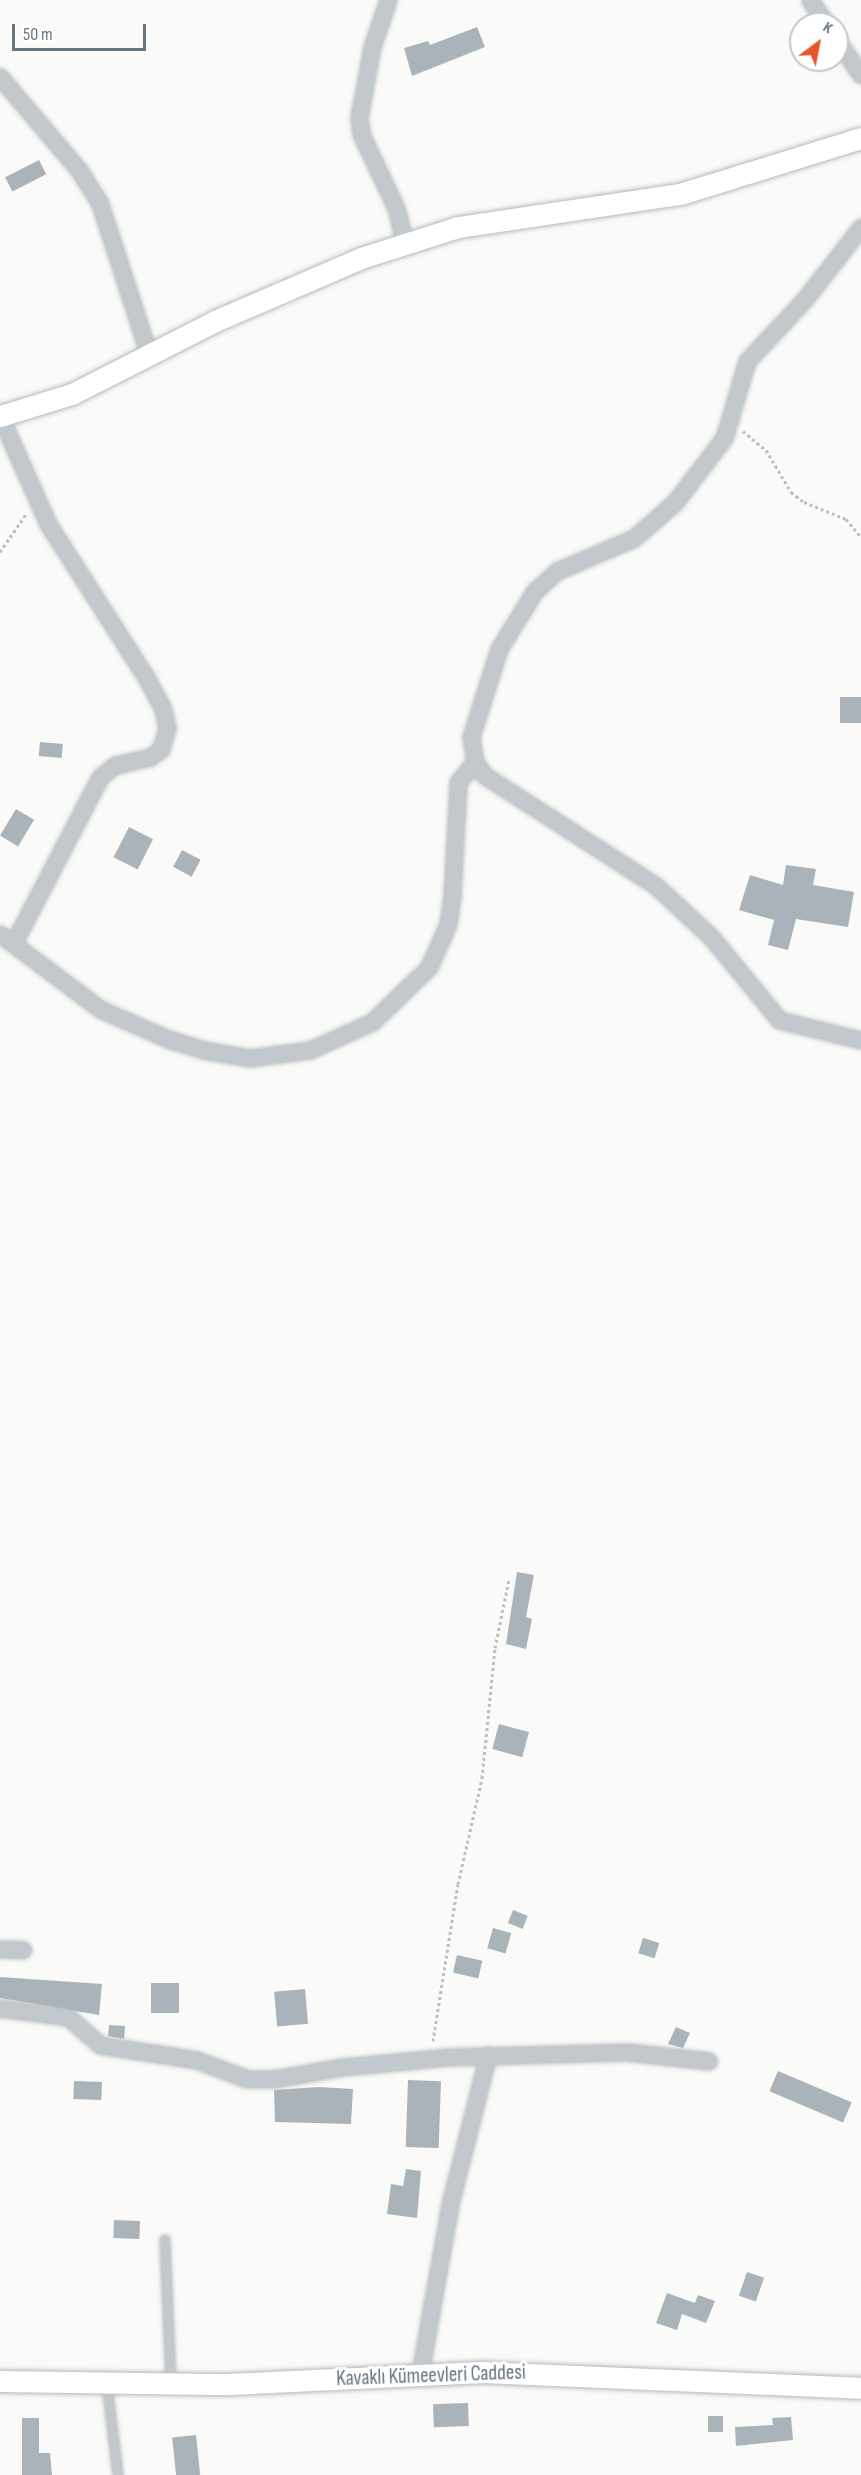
<!DOCTYPE html>
<meta charset="utf-8">
<style>
body{margin:0}
#map{position:relative;width:861px;height:2475px;overflow:hidden;background:#fafaf8;font-family:"Sofia Sans Condensed",sans-serif}
div>[style]{position:absolute}
[style*='--x']{left:calc(var(--x)*1px);top:calc(var(--y)*1px);width:calc(var(--w)*1px);rotate:calc(var(--a)*1deg)}
.building>*{inset:0;background:#aab3b9;transform-origin:0 0}
.path>*{height:3px;margin-top:-1.5px;transform-origin:0;background:repeating-linear-gradient(90deg,#bbbfc2 0 3px,transparent 0 6px)}
.roads{filter:drop-shadow(0 0 2px #b3babf) drop-shadow(0 0 2px #b3babf)}
.lane>*{height:8px;margin:-4px;padding:0 4px;transform-origin:4px;border-radius:4px;background:#c3c8cc}
.street>*{height:15px;margin:-7.5px;padding:0 7.5px;transform-origin:7.5px;border-radius:7.5px;background:#c3c8cc}
.secondary>*{height:21px;margin:-10.5px;padding:0 10.5px;transform-origin:10.5px;border-radius:10.5px;background:#fff}
span{translate:-50% -50%;white-space:nowrap;text-align:center;line-height:1.15;-webkit-text-stroke:6px #fff;paint-order:stroke}
.street-label{font-size:21px;color:#657683}
.north{position:absolute;left:789px;top:12px;width:60px;height:60px;box-sizing:border-box;background:#fff;border:2px solid #c1c8cd;border-radius:50%;rotate:32deg;font-size:16px;font-weight:700;line-height:24px;text-align:center;color:#657683}
.north::after{content:'';display:block;margin:auto;width:21px;height:27px;background:#e4572e;clip-path:polygon(50% 0,100% 100%,50% 72%,0 100%)}
.scale{position:absolute;left:12px;top:24px;width:134px;height:27px;box-sizing:border-box;border:3px solid #657683;border-top:0;padding-left:8px;font-size:18px;line-height:21px;white-space:nowrap;color:#657683;-webkit-text-stroke:4px #fff;paint-order:stroke}
</style>
<div id="map">
<div class="building">
<i style="clip-path:polygon(477px 27px,485px 47px,412px 76px,404px 48px,428px 41px,430px 45px)"></i>
<i style="left:39px;top:160px;width:16px;height:38px;rotate:63deg"></i>
<i style="left:861px;top:697px;width:26px;height:21px;rotate:90deg"></i>
<i style="left:40px;top:742px;width:23px;height:14px;rotate:5deg"></i>
<i style="left:16px;top:809px;width:21px;height:31px;rotate:31deg"></i>
<i style="left:129px;top:827px;width:27px;height:34px;rotate:27deg"></i>
<i style="left:182px;top:850px;width:21px;height:19px;rotate:28deg"></i>
<i style="clip-path:polygon(786px 865px,816px 869px,813px 885px,854px 892px,848px 927px,796px 919px,788px 950px,768px 945px,774px 920px,739px 910px,750px 875px,783px 885px)"></i>
<i style="clip-path:polygon(517px 1572px,534px 1575px,526px 1617px,532px 1619px,526px 1649px,506px 1644px)"></i>
<i style="left:499px;top:1724px;width:31px;height:26px;rotate:15deg"></i>
<i style="left:513px;top:1910px;width:16px;height:14px;rotate:22deg"></i>
<i style="left:493px;top:1928px;width:19px;height:21px;rotate:16deg"></i>
<i style="left:643px;top:1938px;width:17px;height:16px;rotate:17deg"></i>
<i style="left:457px;top:1955px;width:26px;height:18px;rotate:13deg"></i>
<i style="clip-path:polygon(0 1977px,102px 1984px,99px 2015px,0 1998px)"></i>
<i style="left:151px;top:1983px;width:28px;height:30px"></i>
<i style="left:305px;top:1989px;width:35px;height:31px;rotate:85deg"></i>
<i style="clip-path:polygon(109px 2025px,125px 2026px,124px 2039px,108px 2036px)"></i>
<i style="clip-path:polygon(676px 2027px,690px 2033px,683px 2048px,668px 2044px)"></i>
<i style="left:778px;top:2071px;width:80px;height:22px;rotate:23deg"></i>
<i style="left:408px;top:2080px;width:33px;height:67px;rotate:2deg"></i>
<i style="left:74px;top:2081px;width:28px;height:18px;rotate:2deg"></i>
<i style="clip-path:polygon(319px 2087px,353px 2089px,351px 2124px,275px 2122px,274px 2090px)"></i>
<i style="clip-path:polygon(406px 2169px,421px 2171px,417px 2218px,387px 2214px,391px 2184px,403px 2186px)"></i>
<i style="left:114px;top:2220px;width:26px;height:18px;rotate:2deg"></i>
<i style="left:747px;top:2272px;width:18px;height:25px;rotate:19deg"></i>
<i style="clip-path:polygon(667px 2293px,695px 2303px,698px 2295px,715px 2301px,706px 2323px,682px 2314px,677px 2330px,656px 2323px)"></i>
<i style="left:468px;top:2403px;width:23px;height:35px;rotate:88deg"></i>
<i style="left:708px;top:2416px;width:15px;height:16px"></i>
<i style="clip-path:polygon(791px 2417px,793px 2440px,736px 2446px,735px 2427px,773px 2425px,772px 2418px)"></i>
<i style="clip-path:polygon(22px 2418px,39px 2418px,39px 2453px,50px 2453px,52px 2475px,22px 2475px)"></i>
<i style="left:196px;top:2435px;width:40px;height:24px;rotate:84deg"></i>
</div>
<div class="path">
<i style="--x:743;--y:431;--w:30;--a:40"></i>
<i style="--x:766;--y:450;--w:49;--a:59.2"></i>
<i style="--x:791;--y:492;--w:16;--a:38"></i>
<i style="--x:804;--y:502;--w:45;--a:22"></i>
<i style="--x:846;--y:519;--w:23;--a:50"></i>
<i style="--x:0;--y:552;--w:46;--a:-55.6"></i>
<i style="--x:433;--y:2041;--w:159;--a:-81"></i>
<i style="--x:458;--y:1884;--w:109;--a:-77.2"></i>
<i style="--x:482;--y:1778;--w:131;--a:-84.3"></i>
<i style="--x:495;--y:1648;--w:70;--a:-78.5"></i>
</div>
<div class="roads">
<div class="lane">
<i style="--x:165;--y:2240;--w:142;--a:87.6"></i>
<i style="--x:107;--y:2384;--w:92;--a:83.1"></i>
</div>
<div class="street">
<i style="--x:388;--y:0;--w:50;--a:108.8"></i>
<i style="--x:372;--y:47;--w:71;--a:100.5"></i>
<i style="--x:359;--y:117;--w:17;--a:83"></i>
<i style="--x:361;--y:134;--w:82;--a:64.7"></i>
<i style="--x:396;--y:208;--w:37;--a:76"></i>
<i style="--x:810;--y:0;--w:29;--a:56"></i>
<i style="--x:837;--y:40;--w:42;--a:55.6"></i>
<i style="--x:0;--y:77;--w:122;--a:49.7"></i>
<i style="--x:79;--y:170;--w:40;--a:58"></i>
<i style="--x:100;--y:204;--w:159;--a:72"></i>
<i style="--x:861;--y:227;--w:91;--a:127.9"></i>
<i style="--x:805;--y:299;--w:85;--a:133.1"></i>
<i style="--x:747;--y:361;--w:80;--a:106.6"></i>
<i style="--x:724;--y:438;--w:81;--a:127.4"></i>
<i style="--x:675;--y:502;--w:55;--a:138.7"></i>
<i style="--x:634;--y:538;--w:84;--a:156.8"></i>
<i style="--x:557;--y:571;--w:31;--a:138"></i>
<i style="--x:534;--y:592;--w:67;--a:121.6"></i>
<i style="--x:499;--y:649;--w:92;--a:107.7"></i>
<i style="--x:471;--y:737;--w:25;--a:81"></i>
<i style="--x:475;--y:762;--w:16;--a:55"></i>
<i style="--x:484;--y:775;--w:203;--a:32.8"></i>
<i style="--x:655;--y:885;--w:78;--a:42.9"></i>
<i style="--x:712;--y:938;--w:106;--a:50.7"></i>
<i style="--x:779;--y:1020;--w:84;--a:13.7"></i>
<i style="--x:0;--y:416;--w:118;--a:66"></i>
<i style="--x:48;--y:524;--w:184;--a:57.4"></i>
<i style="--x:147;--y:679;--w:34;--a:62"></i>
<i style="--x:163;--y:709;--w:19;--a:78"></i>
<i style="--x:167;--y:728;--w:22;--a:106"></i>
<i style="--x:161;--y:749;--w:14;--a:144"></i>
<i style="--x:150;--y:757;--w:36;--a:167"></i>
<i style="--x:115;--y:765;--w:19;--a:141"></i>
<i style="--x:100;--y:777;--w:186;--a:117.5"></i>
<i style="--x:0;--y:934;--w:125;--a:36.9"></i>
<i style="--x:100;--y:1009;--w:74;--a:23.8"></i>
<i style="--x:168;--y:1039;--w:37;--a:17"></i>
<i style="--x:203;--y:1050;--w:48;--a:9.7"></i>
<i style="--x:250;--y:1058;--w:61;--a:-7.6"></i>
<i style="--x:310;--y:1050;--w:68;--a:-24.3"></i>
<i style="--x:372;--y:1022;--w:79;--a:-44"></i>
<i style="--x:429;--y:967;--w:47;--a:-66.2"></i>
<i style="--x:448;--y:924;--w:27;--a:-82"></i>
<i style="--x:452;--y:897;--w:115;--a:-87"></i>
<i style="--x:458;--y:782;--w:26;--a:-50"></i>
<i style="--x:0;--y:1949;--w:23;--a:2"></i>
<i style="--x:0;--y:2008;--w:69;--a:7.5"></i>
<i style="--x:68;--y:2017;--w:43;--a:41.2"></i>
<i style="--x:100;--y:2045;--w:98;--a:8.8"></i>
<i style="--x:197;--y:2060;--w:53;--a:20.8"></i>
<i style="--x:247;--y:2079;--w:27;--a:0"></i>
<i style="--x:274;--y:2079;--w:70;--a:-9.9"></i>
<i style="--x:343;--y:2067;--w:105;--a:-5.4"></i>
<i style="--x:448;--y:2057;--w:179;--a:-1.6"></i>
<i style="--x:627;--y:2052;--w:82;--a:6.3"></i>
<i style="--x:420;--y:2373;--w:172;--a:-79.9"></i>
<i style="--x:450;--y:2204;--w:154;--a:-75.7"></i>
</div>
<div class="secondary">
<i style="--x:0;--y:416;--w:75;--a:-17"></i>
<i style="--x:72;--y:394;--w:161;--a:-27"></i>
<i style="--x:215;--y:321;--w:159;--a:-23.3"></i>
<i style="--x:361;--y:258;--w:102;--a:-17.7"></i>
<i style="--x:458;--y:227;--w:224;--a:-8.5"></i>
<i style="--x:680;--y:194;--w:189;--a:-17.2"></i>
<i style="--x:0;--y:2381;--w:229;--a:0.8"></i>
<i style="--x:229;--y:2384;--w:254;--a:-2.7"></i>
<i style="--x:483;--y:2372;--w:378;--a:2.4"></i>
</div>
</div>
<div class="street-label">
<span style="left:431px;top:2376px;rotate:-2deg">Kavaklı Kümeevleri Caddesi</span>
</div>
<div class="north">K</div>
<div class="scale">50 m</div>
</div>
